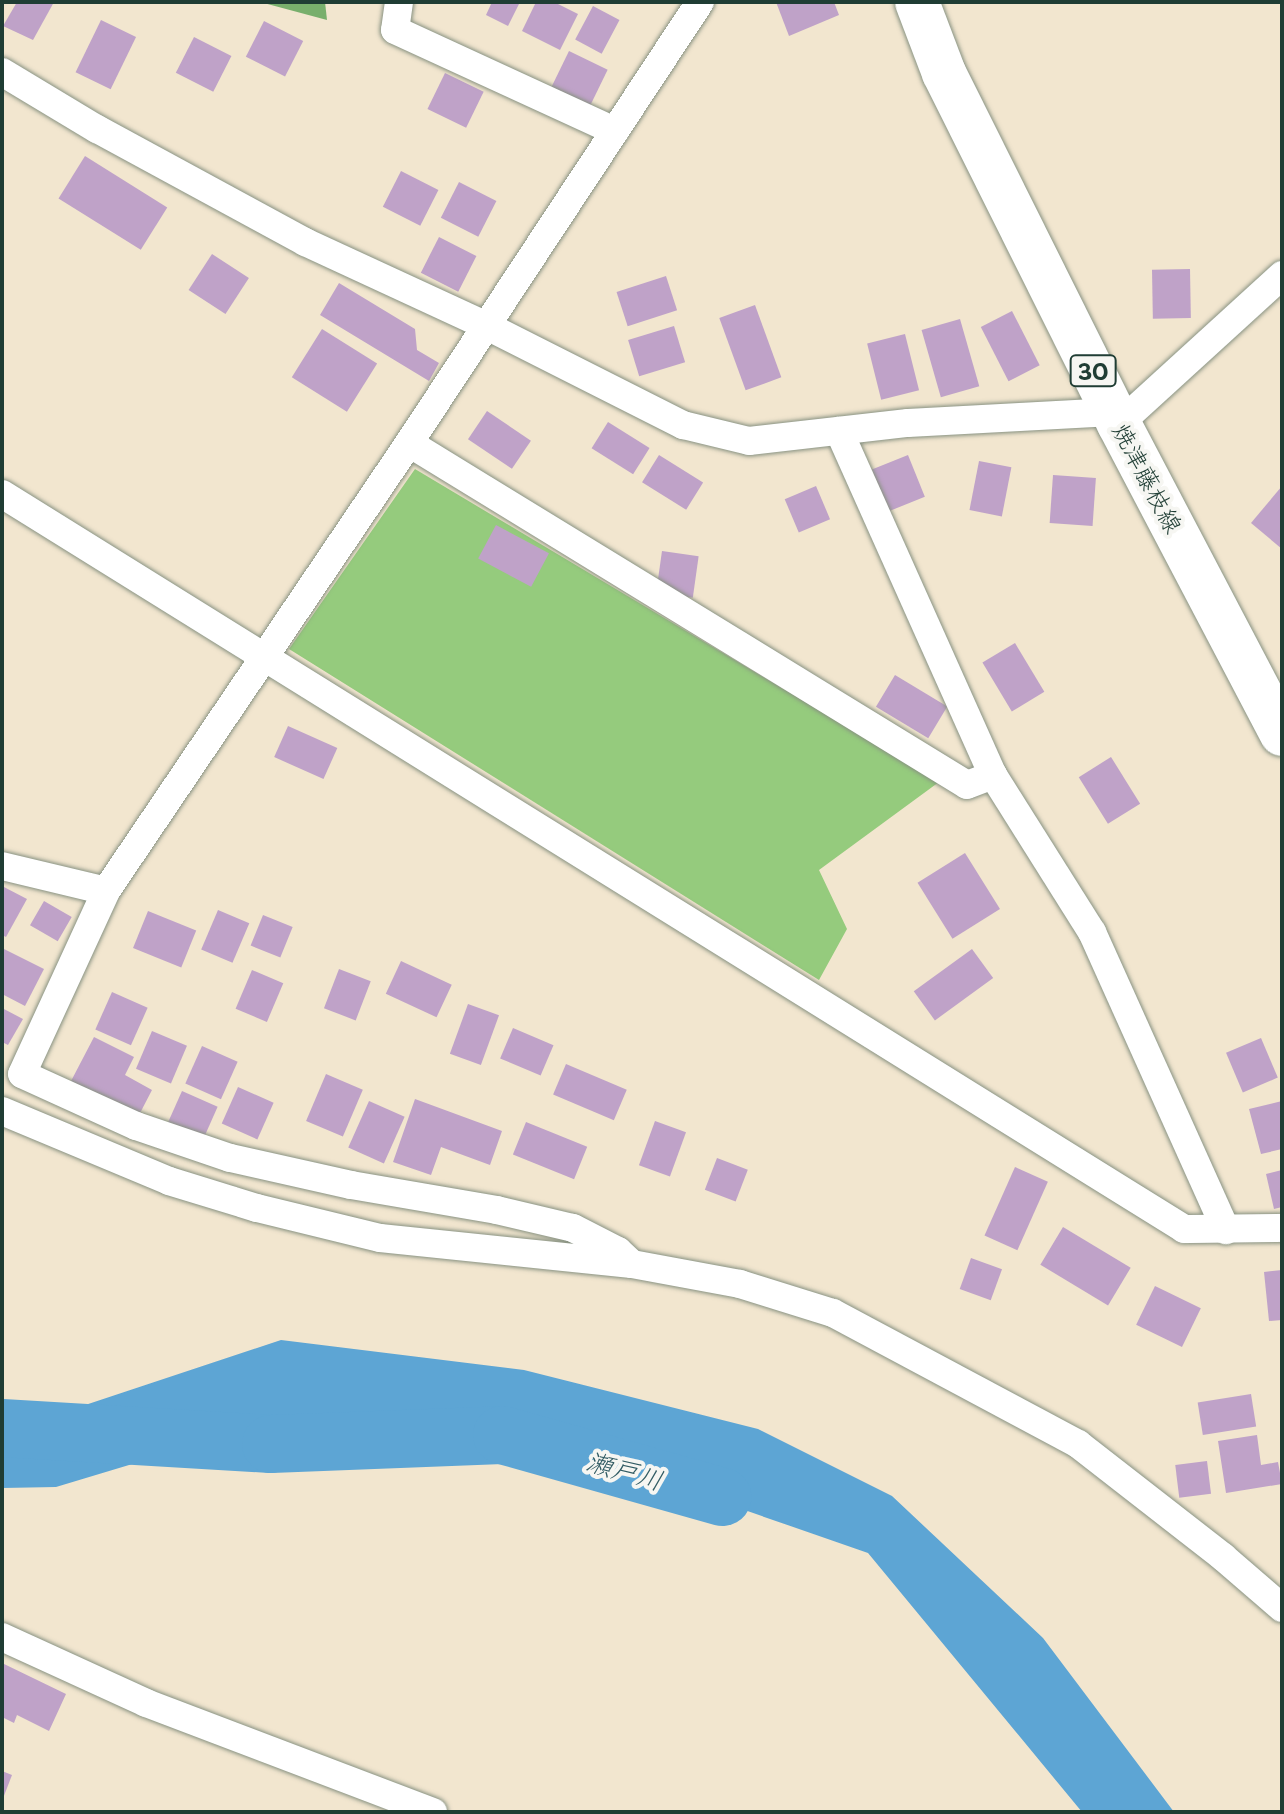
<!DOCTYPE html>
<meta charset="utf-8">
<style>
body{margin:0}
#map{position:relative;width:1284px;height:1814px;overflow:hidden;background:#f2e6cf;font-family:"Playpen Sans","Klee One",sans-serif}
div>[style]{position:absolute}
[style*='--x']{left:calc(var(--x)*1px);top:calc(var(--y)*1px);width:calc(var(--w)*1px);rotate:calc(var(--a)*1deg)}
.green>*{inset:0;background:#95cb7d}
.forest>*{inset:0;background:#78af6c}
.water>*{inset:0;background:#5da5d4}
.river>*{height:58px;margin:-29px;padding:0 29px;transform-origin:29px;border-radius:29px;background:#5da5d4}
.building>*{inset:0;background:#bfa2c8;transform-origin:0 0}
.roads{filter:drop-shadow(0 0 2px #889282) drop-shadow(0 0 2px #889282)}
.street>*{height:28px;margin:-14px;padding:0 14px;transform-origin:14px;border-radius:14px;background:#fff}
.primary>*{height:44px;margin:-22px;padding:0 22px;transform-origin:22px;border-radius:22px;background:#fff}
span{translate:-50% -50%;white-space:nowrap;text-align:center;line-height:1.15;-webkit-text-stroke:8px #f6f6f2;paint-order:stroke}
.shield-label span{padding:2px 6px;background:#f6f6f2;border:2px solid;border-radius:6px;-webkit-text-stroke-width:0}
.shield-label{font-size:22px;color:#1f3d34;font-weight:700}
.street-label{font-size:24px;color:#1f3d34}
.water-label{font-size:26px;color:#325c64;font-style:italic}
.frame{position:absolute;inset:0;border:4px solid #1f3d34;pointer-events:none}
</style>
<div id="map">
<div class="green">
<i style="clip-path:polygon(415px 469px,939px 782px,819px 870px,847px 929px,819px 980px,289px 649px)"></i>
</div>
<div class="forest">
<i style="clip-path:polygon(260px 2px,325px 2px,327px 20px)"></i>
</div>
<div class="water">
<i style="clip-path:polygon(281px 1340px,524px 1370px,758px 1429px,892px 1496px,1043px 1638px,1174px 1812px,1082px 1812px,868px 1553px,477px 1417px,295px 1415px,56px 1487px,2px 1488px,2px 1422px,22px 1426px)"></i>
</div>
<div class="river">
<i style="--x:2;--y:1428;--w:269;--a:3.4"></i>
<i style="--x:271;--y:1444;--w:231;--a:-2.2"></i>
<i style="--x:502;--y:1435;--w:229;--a:15.7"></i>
</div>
<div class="building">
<i style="clip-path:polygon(17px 2px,54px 2px,33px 40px,3px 26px)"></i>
<i style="clip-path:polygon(492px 2px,520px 2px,508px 26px,486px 15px)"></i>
<i style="clip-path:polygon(536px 2px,554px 2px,578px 14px,560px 50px,522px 31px)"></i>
<i style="clip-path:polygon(776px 2px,834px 2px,839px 15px,789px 36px)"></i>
<i style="left:593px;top:6px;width:30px;height:38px;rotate:28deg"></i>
<i style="left:101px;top:20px;width:39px;height:58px;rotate:26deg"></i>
<i style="left:264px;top:21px;width:44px;height:40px;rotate:27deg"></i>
<i style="left:194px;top:37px;width:42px;height:40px;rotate:27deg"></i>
<i style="left:569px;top:51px;width:43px;height:40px;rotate:26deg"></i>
<i style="left:445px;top:73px;width:43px;height:40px;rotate:26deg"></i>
<i style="left:85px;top:156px;width:97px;height:50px;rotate:32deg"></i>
<i style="left:401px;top:171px;width:42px;height:40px;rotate:27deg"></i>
<i style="left:459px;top:182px;width:42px;height:40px;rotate:27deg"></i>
<i style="left:439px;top:237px;width:42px;height:40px;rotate:27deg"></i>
<i style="left:212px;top:254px;width:44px;height:43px;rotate:33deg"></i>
<i style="left:1190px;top:269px;width:49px;height:38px;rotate:89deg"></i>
<i style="left:666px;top:276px;width:36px;height:52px;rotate:72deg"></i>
<i style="clip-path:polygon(339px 283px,415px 329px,417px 350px,439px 363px,429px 381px,320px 315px)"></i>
<i style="left:755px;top:305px;width:77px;height:38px;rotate:70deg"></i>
<i style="left:1012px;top:311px;width:61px;height:35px;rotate:63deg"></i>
<i style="left:960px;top:319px;width:70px;height:40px;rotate:74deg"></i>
<i style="left:674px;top:326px;width:38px;height:48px;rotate:73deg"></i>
<i style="left:322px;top:329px;width:65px;height:57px;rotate:32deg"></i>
<i style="left:905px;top:334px;width:58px;height:39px;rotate:76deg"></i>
<i style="left:487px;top:411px;width:53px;height:34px;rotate:34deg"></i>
<i style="left:608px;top:422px;width:49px;height:31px;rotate:32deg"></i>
<i style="left:659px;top:455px;width:52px;height:32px;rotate:32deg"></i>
<i style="left:908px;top:455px;width:45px;height:39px;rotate:68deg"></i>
<i style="left:979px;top:461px;width:33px;height:50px;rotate:11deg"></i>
<i style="left:1053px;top:475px;width:43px;height:48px;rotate:4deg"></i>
<i style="left:816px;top:486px;width:36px;height:34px;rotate:67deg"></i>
<i style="clip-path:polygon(1282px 486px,1282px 549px,1251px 523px)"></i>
<i style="left:496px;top:525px;width:60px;height:38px;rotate:28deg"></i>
<i style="left:662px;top:551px;width:37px;height:42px;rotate:8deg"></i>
<i style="left:1015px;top:643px;width:57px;height:38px;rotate:59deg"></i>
<i style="left:895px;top:675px;width:61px;height:37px;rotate:31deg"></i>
<i style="left:288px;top:726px;width:54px;height:34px;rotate:24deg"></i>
<i style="left:1111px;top:757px;width:55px;height:38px;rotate:58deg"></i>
<i style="left:965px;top:853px;width:66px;height:56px;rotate:58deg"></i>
<i style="clip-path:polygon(2px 886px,27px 899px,6px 937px,2px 935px)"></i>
<i style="left:44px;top:901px;width:32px;height:28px;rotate:30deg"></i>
<i style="left:218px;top:910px;width:34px;height:43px;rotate:23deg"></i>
<i style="left:148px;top:911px;width:52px;height:40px;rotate:22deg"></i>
<i style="left:263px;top:915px;width:32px;height:33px;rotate:22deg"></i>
<i style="clip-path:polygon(2px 948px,44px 969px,25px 1006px,2px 994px)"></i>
<i style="left:972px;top:949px;width:36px;height:72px;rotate:54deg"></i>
<i style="left:401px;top:961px;width:56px;height:36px;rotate:25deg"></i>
<i style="left:339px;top:969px;width:34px;height:42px;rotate:21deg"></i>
<i style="left:252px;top:970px;width:34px;height:42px;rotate:23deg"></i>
<i style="left:112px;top:992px;width:39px;height:41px;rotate:24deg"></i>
<i style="left:468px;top:1004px;width:33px;height:53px;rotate:20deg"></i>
<i style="clip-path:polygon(2px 1008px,23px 1019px,8px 1045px,2px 1042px)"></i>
<i style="left:513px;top:1028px;width:44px;height:33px;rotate:23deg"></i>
<i style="left:152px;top:1031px;width:38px;height:41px;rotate:23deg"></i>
<i style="clip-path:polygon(94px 1037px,134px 1057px,125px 1075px,152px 1090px,138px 1117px,70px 1083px)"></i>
<i style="left:1261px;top:1038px;width:43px;height:38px;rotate:67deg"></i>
<i style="left:202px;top:1046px;width:39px;height:41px;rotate:24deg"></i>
<i style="left:566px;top:1064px;width:66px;height:33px;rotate:23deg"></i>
<i style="left:326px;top:1074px;width:40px;height:51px;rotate:23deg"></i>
<i style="left:238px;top:1087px;width:39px;height:40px;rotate:24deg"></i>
<i style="left:182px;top:1091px;width:39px;height:40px;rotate:24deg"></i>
<i style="clip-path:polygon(415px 1099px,502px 1131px,490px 1165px,441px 1147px,431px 1175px,393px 1162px)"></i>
<i style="left:369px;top:1101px;width:39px;height:51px;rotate:24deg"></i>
<i style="clip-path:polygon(1282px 1101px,1282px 1149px,1261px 1154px,1249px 1109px)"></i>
<i style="left:655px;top:1121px;width:33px;height:47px;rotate:20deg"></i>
<i style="left:526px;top:1122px;width:66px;height:35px;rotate:22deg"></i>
<i style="left:717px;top:1158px;width:33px;height:34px;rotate:21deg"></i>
<i style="left:1015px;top:1167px;width:36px;height:75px;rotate:24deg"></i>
<i style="clip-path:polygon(1282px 1170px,1282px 1207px,1274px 1209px,1266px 1174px)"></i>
<i style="left:1063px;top:1227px;width:79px;height:44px;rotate:31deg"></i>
<i style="left:971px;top:1258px;width:33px;height:33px;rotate:20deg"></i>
<i style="clip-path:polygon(1282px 1270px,1282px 1320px,1269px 1321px,1264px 1272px)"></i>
<i style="left:1155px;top:1286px;width:51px;height:43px;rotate:26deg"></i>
<i style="left:1251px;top:1394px;width:33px;height:54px;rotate:81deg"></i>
<i style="clip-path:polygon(1257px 1435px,1261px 1465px,1278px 1462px,1282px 1484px,1226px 1493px,1218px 1441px)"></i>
<i style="left:1207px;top:1461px;width:33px;height:32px;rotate:83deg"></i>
<i style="clip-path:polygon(2px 1663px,66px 1694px,49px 1731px,17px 1715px,14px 1723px,2px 1717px)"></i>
<i style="clip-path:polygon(2px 1771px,12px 1775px,2px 1801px)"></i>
</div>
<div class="roads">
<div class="street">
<i style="--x:399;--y:2;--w:28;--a:98"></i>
<i style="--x:395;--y:30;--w:242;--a:24.7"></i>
<i style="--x:2;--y:72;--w:111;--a:31"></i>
<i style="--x:97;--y:129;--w:237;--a:28.5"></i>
<i style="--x:305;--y:242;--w:200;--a:24.8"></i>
<i style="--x:487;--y:326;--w:220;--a:26.8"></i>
<i style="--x:683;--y:425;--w:68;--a:13.6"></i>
<i style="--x:749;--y:441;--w:160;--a:-6.5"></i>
<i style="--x:908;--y:423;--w:205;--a:-3.1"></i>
<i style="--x:1119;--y:424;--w:221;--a:-42.4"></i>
<i style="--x:839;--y:431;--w:377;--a:65.9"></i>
<i style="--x:993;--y:775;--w:186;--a:57.8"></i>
<i style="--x:1092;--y:932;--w:327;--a:65.8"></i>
<i style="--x:409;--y:443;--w:654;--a:31.5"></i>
<i style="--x:967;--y:785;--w:28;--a:-21"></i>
<i style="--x:2;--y:494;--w:1392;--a:31.87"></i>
<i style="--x:1184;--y:1229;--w:98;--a:-0.6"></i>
<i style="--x:2;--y:866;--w:107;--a:13.5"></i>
<i style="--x:2;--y:1111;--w:181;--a:22.7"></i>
<i style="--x:169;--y:1181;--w:92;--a:17.1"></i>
<i style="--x:257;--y:1208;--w:127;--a:13.7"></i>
<i style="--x:380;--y:1238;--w:253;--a:5.9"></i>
<i style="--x:632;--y:1264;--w:110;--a:10.5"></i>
<i style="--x:740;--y:1284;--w:97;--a:17.3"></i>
<i style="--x:833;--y:1313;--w:278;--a:28.1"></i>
<i style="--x:1078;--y:1444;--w:184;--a:37.9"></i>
<i style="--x:1223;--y:1557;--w:78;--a:40.8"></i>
<i style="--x:632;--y:1264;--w:19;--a:-137"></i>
<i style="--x:618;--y:1251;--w:51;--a:-152.9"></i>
<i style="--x:573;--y:1228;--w:78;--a:-166.7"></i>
<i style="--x:497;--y:1210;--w:148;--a:-170.3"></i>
<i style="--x:351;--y:1185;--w:124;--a:-167.4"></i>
<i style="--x:230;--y:1158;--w:99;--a:-161.2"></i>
<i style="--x:136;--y:1126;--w:125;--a:-155.5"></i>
<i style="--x:22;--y:1074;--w:201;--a:-65.3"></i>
<i style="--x:106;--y:891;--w:541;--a:-55.93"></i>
<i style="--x:409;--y:443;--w:528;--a:-56.58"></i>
<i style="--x:2;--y:1637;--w:158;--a:24.6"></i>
<i style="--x:146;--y:1703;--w:307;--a:20.8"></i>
</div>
<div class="primary">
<i style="--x:917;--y:2;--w:76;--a:69.2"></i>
<i style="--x:944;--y:73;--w:392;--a:63.5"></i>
<i style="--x:1119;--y:424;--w:350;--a:62.3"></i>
</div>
</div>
<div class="shield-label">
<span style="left:1093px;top:371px">30</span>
</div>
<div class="street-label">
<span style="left:1148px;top:478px;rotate:62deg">焼津藤枝線</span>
</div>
<div class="water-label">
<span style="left:625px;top:1470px;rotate:16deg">瀬戸川</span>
</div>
<div class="frame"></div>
</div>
